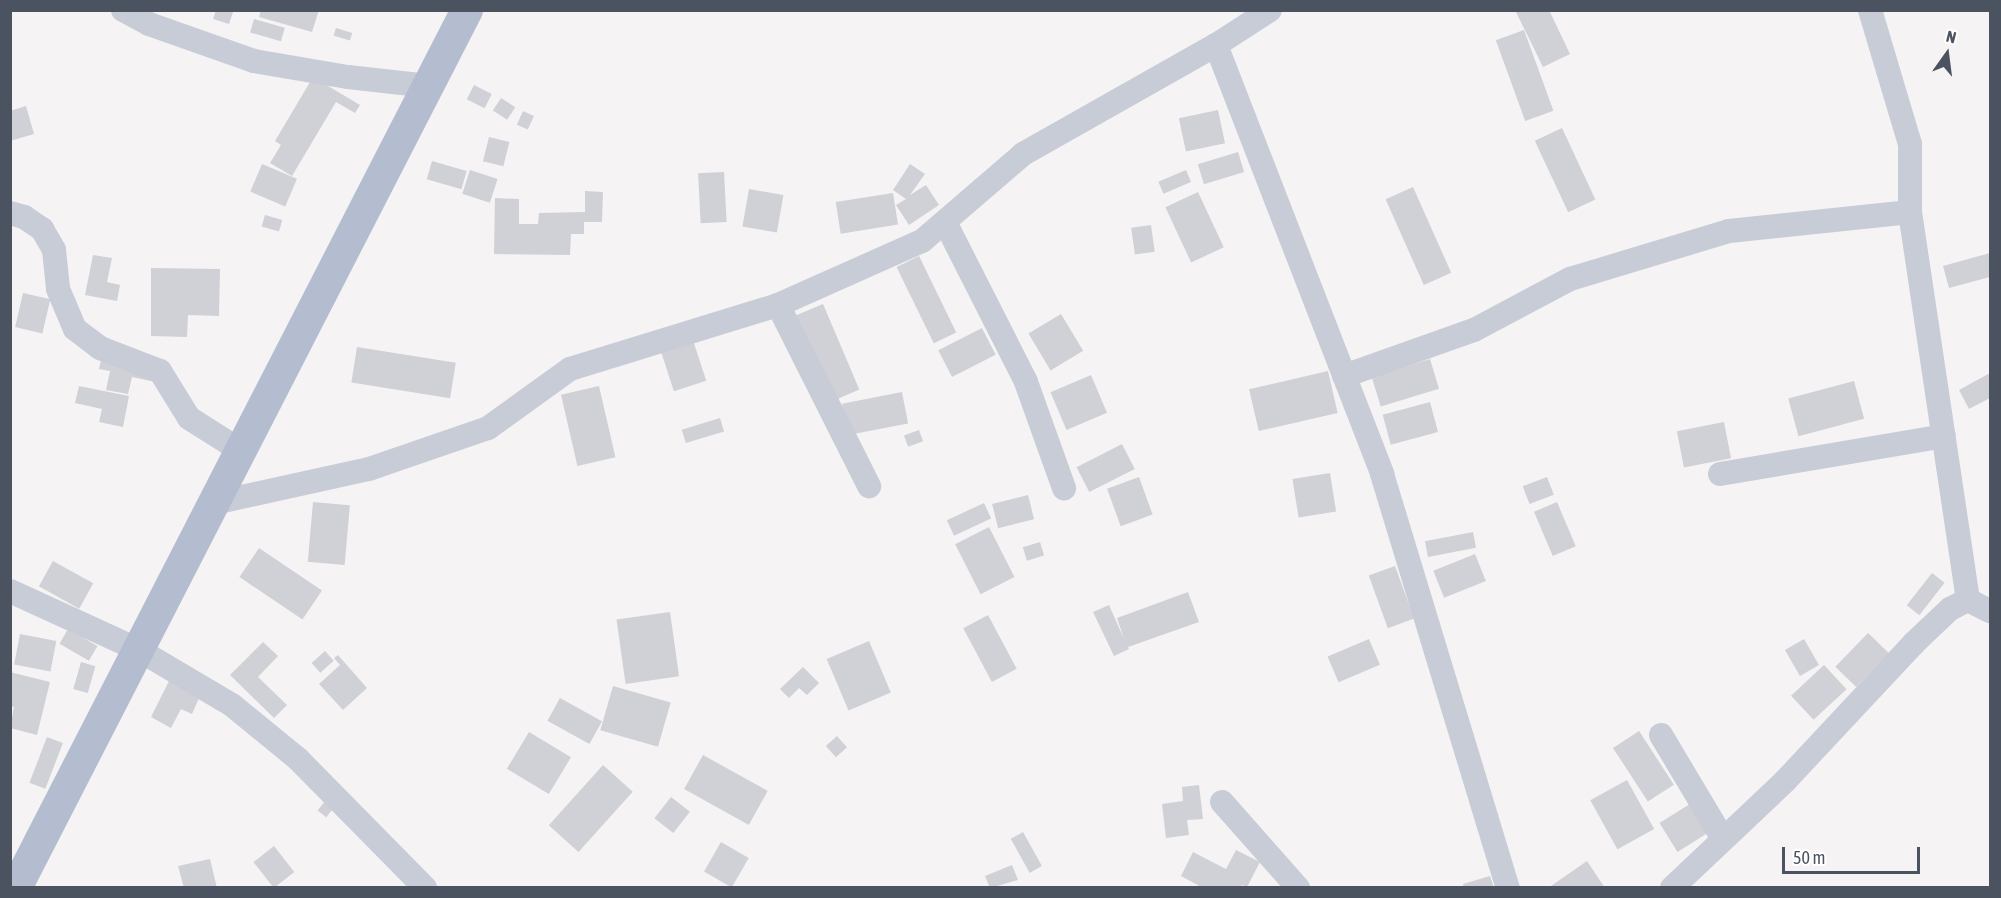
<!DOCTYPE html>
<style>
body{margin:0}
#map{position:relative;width:2001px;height:898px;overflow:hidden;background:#f5f3f3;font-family:"Asap Condensed",sans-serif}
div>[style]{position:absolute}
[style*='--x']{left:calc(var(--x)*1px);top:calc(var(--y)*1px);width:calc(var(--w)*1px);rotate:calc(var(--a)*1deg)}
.building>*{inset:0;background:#d0d1d7;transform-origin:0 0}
.minor>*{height:24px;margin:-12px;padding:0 12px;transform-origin:12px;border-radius:12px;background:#c7ccd6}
.major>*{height:32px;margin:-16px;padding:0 16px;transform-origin:16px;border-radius:16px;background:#b4bdd0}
span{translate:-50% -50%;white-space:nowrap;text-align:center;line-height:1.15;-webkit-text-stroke:4.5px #fff;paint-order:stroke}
.frame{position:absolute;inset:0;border:12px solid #4b5260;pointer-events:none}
.north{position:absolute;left:1917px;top:24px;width:60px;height:60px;-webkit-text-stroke:4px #fff;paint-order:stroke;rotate:14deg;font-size:16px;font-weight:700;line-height:24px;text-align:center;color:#4b5260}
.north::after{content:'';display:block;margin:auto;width:21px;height:27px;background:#4b5260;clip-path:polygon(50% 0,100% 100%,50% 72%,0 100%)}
.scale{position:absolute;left:1782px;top:847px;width:138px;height:27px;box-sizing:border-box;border:3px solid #4b5260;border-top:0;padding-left:8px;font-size:18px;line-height:21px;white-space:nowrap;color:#4b5260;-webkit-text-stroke:4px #fff;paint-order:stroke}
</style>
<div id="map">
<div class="building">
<i style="clip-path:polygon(216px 10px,233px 12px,229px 24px,213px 19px)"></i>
<i style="clip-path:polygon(261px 10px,319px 10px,312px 32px,259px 17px)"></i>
<i style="clip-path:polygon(1515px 10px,1549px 10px,1570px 54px,1543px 67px)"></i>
<i style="left:254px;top:19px;width:32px;height:14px;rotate:16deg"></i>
<i style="left:336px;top:28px;width:17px;height:8px;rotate:17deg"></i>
<i style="left:1524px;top:30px;width:86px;height:30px;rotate:70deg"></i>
<i style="clip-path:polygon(313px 77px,360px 105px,355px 113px,336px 102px,292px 176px,270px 163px,281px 145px,275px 141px)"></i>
<i style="left:474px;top:85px;width:20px;height:16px;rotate:27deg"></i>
<i style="left:501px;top:98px;width:17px;height:15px;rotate:33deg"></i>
<i style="clip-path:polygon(26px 106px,34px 134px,10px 141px,10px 111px)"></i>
<i style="left:1218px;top:110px;width:34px;height:40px;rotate:78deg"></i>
<i style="left:523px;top:111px;width:12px;height:15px;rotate:24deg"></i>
<i style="left:1562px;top:128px;width:79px;height:30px;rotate:65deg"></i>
<i style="left:489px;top:137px;width:21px;height:25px;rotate:14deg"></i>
<i style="left:1238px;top:152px;width:21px;height:42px;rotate:73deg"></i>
<i style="left:432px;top:161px;width:36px;height:19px;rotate:16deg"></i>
<i style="left:262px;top:164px;width:38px;height:30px;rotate:23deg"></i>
<i style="clip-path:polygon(910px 164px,925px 174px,910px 195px,926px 185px,939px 205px,909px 225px,896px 205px,906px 199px,893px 190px)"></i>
<i style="left:470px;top:170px;width:29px;height:25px;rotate:18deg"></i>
<i style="left:1186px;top:170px;width:13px;height:30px;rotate:67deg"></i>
<i style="left:724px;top:172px;width:50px;height:26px;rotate:87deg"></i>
<i style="left:1413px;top:187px;width:94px;height:30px;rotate:66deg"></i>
<i style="left:749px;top:189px;width:35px;height:38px;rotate:10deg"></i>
<i style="clip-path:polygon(585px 191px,603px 192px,602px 222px,584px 222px,584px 234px,571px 234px,570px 255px,494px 254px,495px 198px,519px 199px,519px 224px,538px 224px,539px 213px,585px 212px)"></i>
<i style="left:1198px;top:192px;width:61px;height:36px;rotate:65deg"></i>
<i style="left:893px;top:193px;width:32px;height:58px;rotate:81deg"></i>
<i style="left:265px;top:215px;width:18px;height:12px;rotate:16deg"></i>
<i style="left:1151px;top:225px;width:27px;height:20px;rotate:82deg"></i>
<i style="clip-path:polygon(1990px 253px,1990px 277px,1949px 288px,1943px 266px)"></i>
<i style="clip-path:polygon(93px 255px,112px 258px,107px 282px,120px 285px,117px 301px,85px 295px)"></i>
<i style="left:919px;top:256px;width:85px;height:25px;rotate:64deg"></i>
<i style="clip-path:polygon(151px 268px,220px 269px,219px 316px,188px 315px,187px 337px,151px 336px)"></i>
<i style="left:23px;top:293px;width:28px;height:35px;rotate:13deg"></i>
<i style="left:823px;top:304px;width:93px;height:29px;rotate:67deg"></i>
<i style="left:1061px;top:314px;width:43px;height:38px;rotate:59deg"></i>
<i style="left:982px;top:328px;width:30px;height:49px;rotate:63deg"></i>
<i style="left:692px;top:337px;width:46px;height:34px;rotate:72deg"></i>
<i style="left:357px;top:347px;width:100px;height:36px;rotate:9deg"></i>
<i style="clip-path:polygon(103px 351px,160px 383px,132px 377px,128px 394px,106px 390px,110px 371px,99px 369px)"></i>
<i style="left:1430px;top:359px;width:31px;height:61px;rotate:73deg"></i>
<i style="left:1328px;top:371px;width:43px;height:81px;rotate:77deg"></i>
<i style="clip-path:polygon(1990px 373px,1990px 398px,1969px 409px,1959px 390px)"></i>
<i style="left:1091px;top:375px;width:41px;height:44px;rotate:67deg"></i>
<i style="left:1854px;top:381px;width:39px;height:68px;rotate:75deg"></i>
<i style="clip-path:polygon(79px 386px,129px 396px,123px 427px,99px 422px,102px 409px,75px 403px)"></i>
<i style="left:599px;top:386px;width:73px;height:39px;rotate:77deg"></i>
<i style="left:902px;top:392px;width:32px;height:61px;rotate:79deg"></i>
<i style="left:1430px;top:402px;width:31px;height:49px;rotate:75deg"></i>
<i style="left:720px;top:418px;width:14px;height:40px;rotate:73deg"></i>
<i style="left:1724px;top:422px;width:37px;height:48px;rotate:79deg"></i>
<i style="left:919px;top:430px;width:12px;height:16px;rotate:70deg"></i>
<i style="left:1122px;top:444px;width:28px;height:51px;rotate:63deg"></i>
<i style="left:1330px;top:473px;width:39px;height:38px;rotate:81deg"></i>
<i style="left:1139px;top:477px;width:40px;height:34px;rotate:70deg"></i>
<i style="left:1547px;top:477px;width:19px;height:26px;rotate:69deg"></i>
<i style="left:1028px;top:495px;width:25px;height:37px;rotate:76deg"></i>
<i style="left:313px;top:502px;width:37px;height:60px;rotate:5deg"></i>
<i style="left:1557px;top:502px;width:48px;height:25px;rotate:67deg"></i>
<i style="left:984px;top:503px;width:17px;height:41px;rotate:65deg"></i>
<i style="left:989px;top:527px;width:56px;height:38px;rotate:63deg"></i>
<i style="left:1473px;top:532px;width:16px;height:49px;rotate:79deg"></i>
<i style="left:1040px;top:542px;width:14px;height:18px;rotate:73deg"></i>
<i style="left:259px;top:548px;width:76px;height:35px;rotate:34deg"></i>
<i style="left:1475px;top:554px;width:29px;height:45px;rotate:68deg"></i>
<i style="left:53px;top:561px;width:46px;height:29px;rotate:29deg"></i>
<i style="left:1395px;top:566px;width:56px;height:28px;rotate:70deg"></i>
<i style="left:1932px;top:573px;width:16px;height:41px;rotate:38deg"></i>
<i style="clip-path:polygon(1188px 592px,1199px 622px,1128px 647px,1129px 649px,1114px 656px,1093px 612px,1109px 605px,1124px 639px,1117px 618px)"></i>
<i style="left:670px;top:612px;width:65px;height:54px;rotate:82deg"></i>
<i style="left:988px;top:615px;width:61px;height:28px;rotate:62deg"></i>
<i style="left:68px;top:629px;width:34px;height:17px;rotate:30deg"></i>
<i style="left:1868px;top:633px;width:29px;height:47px;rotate:44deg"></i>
<i style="left:20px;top:634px;width:37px;height:31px;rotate:11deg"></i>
<i style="left:1369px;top:639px;width:28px;height:45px;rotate:67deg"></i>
<i style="left:1804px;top:639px;width:30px;height:22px;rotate:60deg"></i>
<i style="left:869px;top:641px;width:56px;height:46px;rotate:67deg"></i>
<i style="clip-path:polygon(263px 642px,278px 656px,258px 677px,287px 705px,274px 718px,230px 675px)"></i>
<i style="left:325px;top:651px;width:13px;height:18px;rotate:48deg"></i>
<i style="clip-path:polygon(338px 655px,367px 688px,343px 710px,319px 684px,340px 665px,334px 658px)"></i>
<i style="left:81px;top:662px;width:15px;height:28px;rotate:16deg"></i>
<i style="left:1824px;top:665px;width:33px;height:45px;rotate:47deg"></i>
<i style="clip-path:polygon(803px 667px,819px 683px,807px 695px,799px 688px,789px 698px,780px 689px)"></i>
<i style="clip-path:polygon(10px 672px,50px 682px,37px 735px,10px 728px,14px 707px,10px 706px)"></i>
<i style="clip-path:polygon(169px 681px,200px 696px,192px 714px,181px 709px,171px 728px,151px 717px)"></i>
<i style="left:613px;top:686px;width:60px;height:46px;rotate:16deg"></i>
<i style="left:560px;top:698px;width:48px;height:26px;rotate:29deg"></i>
<i style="left:1639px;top:731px;width:64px;height:31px;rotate:57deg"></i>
<i style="left:529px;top:732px;width:49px;height:43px;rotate:31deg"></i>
<i style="left:837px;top:736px;width:15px;height:15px;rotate:48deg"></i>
<i style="left:47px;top:737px;width:17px;height:49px;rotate:21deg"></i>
<i style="left:703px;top:755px;width:74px;height:39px;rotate:29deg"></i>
<i style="left:603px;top:765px;width:40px;height:81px;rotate:42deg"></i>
<i style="left:1627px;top:780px;width:56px;height:42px;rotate:61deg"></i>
<i style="clip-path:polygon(1199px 785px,1203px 819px,1187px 820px,1189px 835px,1166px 838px,1162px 804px,1183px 801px,1182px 787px)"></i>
<i style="left:671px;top:797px;width:24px;height:27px;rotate:38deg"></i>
<i style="left:325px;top:801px;width:11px;height:12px;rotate:38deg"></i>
<i style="left:1690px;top:804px;width:34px;height:36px;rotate:58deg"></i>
<i style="left:1023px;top:832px;width:39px;height:14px;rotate:61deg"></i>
<i style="left:721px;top:842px;width:32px;height:34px;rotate:30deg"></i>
<i style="left:274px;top:846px;width:33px;height:26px;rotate:52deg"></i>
<i style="clip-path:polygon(1236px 850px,1260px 862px,1247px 887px,1242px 885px,1240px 888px,1203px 888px,1181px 876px,1193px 852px,1226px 869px)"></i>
<i style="clip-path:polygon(210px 859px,217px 888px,184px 888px,178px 866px)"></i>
<i style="clip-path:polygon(1587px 861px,1605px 888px,1548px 888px)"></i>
<i style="clip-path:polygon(1012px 865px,1018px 880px,990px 888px,985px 876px)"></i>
<i style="clip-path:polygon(1490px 876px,1494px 888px,1464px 888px,1463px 884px)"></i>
</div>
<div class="minor">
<i style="--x:123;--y:10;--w:30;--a:28"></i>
<i style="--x:149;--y:24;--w:111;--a:19.4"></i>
<i style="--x:254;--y:61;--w:95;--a:9.7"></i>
<i style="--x:348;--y:77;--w:81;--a:6.4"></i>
<i style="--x:1870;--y:10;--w:140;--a:73.4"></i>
<i style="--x:1910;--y:144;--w:68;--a:90"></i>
<i style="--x:1910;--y:212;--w:392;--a:81.5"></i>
<i style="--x:1968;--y:600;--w:25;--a:27"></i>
<i style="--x:1216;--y:45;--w:460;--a:68.8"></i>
<i style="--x:1382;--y:474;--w:433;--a:73.1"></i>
<i style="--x:10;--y:213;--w:15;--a:16"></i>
<i style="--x:24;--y:217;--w:22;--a:34"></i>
<i style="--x:42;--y:229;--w:24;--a:60"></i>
<i style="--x:54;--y:250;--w:39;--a:84"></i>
<i style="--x:58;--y:289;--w:43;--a:67"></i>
<i style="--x:75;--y:329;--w:31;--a:37"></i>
<i style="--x:100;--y:348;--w:64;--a:21"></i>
<i style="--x:160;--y:371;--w:55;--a:58.3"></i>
<i style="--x:189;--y:418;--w:62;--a:32.4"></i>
<i style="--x:945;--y:222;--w:179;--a:63.1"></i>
<i style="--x:1026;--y:382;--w:113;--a:70.3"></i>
<i style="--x:778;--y:305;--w:203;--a:63.3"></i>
<i style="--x:1344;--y:376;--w:138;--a:-19.5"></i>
<i style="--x:1474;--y:330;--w:109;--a:-28"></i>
<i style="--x:1570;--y:279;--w:166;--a:-16.8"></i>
<i style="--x:1729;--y:231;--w:182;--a:-6"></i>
<i style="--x:1720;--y:474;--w:227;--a:-9.6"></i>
<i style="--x:214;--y:503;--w:159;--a:-12.4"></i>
<i style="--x:369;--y:469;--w:126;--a:-19"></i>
<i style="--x:488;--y:428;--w:101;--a:-35.7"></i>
<i style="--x:570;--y:369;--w:218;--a:-17.1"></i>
<i style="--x:778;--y:305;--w:158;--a:-24"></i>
<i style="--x:922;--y:241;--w:133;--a:-40.7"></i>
<i style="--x:1023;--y:154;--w:222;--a:-29.5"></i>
<i style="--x:1216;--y:45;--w:64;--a:-32.9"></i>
<i style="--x:10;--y:591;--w:142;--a:24.6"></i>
<i style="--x:139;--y:650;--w:108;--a:30.6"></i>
<i style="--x:232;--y:705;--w:85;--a:39.3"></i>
<i style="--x:298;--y:759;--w:181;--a:45.4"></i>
<i style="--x:1661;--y:735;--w:121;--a:59.2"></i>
<i style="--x:1222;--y:802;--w:115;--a:48.5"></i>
<i style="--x:1672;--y:888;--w:156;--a:-43.4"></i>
<i style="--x:1785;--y:781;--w:189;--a:-46.9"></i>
<i style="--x:1914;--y:643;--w:50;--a:-43.4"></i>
<i style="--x:1950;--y:609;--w:20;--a:-27"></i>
</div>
<div class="major">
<i style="--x:16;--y:888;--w:987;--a:-62.81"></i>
</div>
<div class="frame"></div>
<div class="north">N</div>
<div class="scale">50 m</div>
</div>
